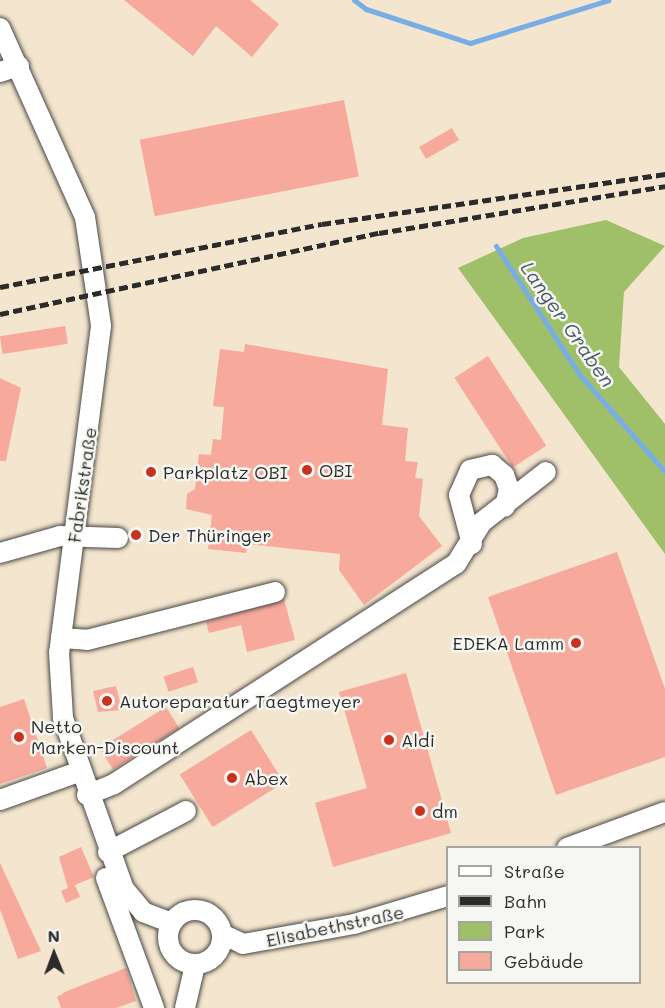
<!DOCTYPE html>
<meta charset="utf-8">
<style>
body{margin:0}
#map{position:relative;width:665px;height:1008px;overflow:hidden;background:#f3e5ce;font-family:Mali,sans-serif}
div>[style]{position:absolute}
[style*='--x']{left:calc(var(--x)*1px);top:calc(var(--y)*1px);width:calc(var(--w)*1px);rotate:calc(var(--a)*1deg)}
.green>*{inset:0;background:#9fc069}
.stream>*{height:5px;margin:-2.5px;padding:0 2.5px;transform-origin:2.5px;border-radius:2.5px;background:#79ade6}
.building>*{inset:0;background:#f7a99c;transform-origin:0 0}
.roads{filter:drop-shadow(0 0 2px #494743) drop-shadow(0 0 2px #494743)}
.minor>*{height:20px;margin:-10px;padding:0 10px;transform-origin:10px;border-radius:10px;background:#fff}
.minor>.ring{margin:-10px;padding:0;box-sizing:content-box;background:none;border:20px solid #fff;border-radius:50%}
.rail>*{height:4.5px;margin-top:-2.25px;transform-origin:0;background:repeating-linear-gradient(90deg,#2b2b2b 0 9px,transparent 0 13.5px)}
.dots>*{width:16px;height:16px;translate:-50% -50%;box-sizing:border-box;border:3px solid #f6f6f2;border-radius:50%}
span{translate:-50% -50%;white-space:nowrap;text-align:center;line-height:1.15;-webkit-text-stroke:5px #f6f6f2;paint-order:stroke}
.poi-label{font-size:18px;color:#2b2b2b}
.left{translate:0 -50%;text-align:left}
.right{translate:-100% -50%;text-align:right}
.street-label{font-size:18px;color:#2b2b2b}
.water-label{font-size:20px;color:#46586c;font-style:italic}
.legend{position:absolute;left:446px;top:846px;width:195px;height:138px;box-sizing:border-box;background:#f6f6f2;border:2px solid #a5a5a2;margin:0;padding:8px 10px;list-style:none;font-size:18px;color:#2b2b2b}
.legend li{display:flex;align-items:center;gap:12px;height:30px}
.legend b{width:30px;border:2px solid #a5a5a2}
.north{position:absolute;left:24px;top:924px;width:60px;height:60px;-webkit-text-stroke:4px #f6f6f2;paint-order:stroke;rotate:359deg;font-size:16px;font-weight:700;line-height:24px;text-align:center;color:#2b2b2b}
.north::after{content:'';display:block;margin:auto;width:21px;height:27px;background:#2b2b2b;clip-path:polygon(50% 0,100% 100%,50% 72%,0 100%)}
</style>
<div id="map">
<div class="green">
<i style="clip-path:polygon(606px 220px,665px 246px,624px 292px,619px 367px,665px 424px,665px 554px,458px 268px,523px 238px)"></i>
</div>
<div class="stream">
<i style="--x:354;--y:0;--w:15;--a:37"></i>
<i style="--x:366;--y:9;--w:109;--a:18.1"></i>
<i style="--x:470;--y:43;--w:145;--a:-17.2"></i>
<i style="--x:496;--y:246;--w:153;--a:57"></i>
<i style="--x:579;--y:374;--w:130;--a:48.7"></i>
</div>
<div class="building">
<i style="clip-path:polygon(124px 0,250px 0,279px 24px,252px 57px,216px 26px,193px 56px)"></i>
<i style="left:344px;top:100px;width:78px;height:208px;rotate:79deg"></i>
<i style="left:452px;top:128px;width:14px;height:38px;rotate:60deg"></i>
<i style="left:65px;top:326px;width:18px;height:66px;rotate:81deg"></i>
<i style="clip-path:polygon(245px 344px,388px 369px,382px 425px,408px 428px,405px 461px,418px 462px,415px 478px,423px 479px,419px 516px,442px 546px,364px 605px,339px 570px,340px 554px,247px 544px,246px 553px,208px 549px,212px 515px,186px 509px,187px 494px,195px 489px,199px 454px,211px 455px,213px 439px,221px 440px,224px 407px,213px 406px,220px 349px,244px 352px)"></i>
<i style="left:488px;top:356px;width:107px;height:40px;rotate:57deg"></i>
<i style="clip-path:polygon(0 378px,21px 388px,6px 461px,0 461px)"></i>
<i style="clip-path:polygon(617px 552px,665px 689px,665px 757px,556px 795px,488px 597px)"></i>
<i style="clip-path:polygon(284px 599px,295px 640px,247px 652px,241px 625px,209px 633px,206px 622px)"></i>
<i style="left:193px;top:667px;width:16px;height:31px;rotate:72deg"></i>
<i style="clip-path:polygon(406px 673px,451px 833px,333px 867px,315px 803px,367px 788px,339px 692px)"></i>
<i style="clip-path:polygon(116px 686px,122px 710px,98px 712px,93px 691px)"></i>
<i style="clip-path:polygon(24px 699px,47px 768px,0 784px,0 707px)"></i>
<i style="left:166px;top:707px;width:25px;height:78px;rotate:58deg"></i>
<i style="left:251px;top:730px;width:62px;height:84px;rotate:58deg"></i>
<i style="clip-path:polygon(81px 847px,94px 877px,75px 885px,80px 897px,66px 903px,61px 891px,68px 888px,59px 857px)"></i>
<i style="clip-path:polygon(0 863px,41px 951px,18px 959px,0 909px)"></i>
<i style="clip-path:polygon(126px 968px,136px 1001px,116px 1008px,61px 1008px,57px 997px,67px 991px)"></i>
</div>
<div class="roads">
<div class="minor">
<i style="--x:0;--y:28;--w:207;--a:65.8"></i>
<i style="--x:85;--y:217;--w:110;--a:81.6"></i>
<i style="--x:101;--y:326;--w:329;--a:97.3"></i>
<i style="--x:59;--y:652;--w:66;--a:86.5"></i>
<i style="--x:63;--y:718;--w:182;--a:70.4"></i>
<i style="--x:124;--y:889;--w:30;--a:50"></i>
<i style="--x:143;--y:912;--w:31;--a:21"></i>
<i style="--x:0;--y:72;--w:20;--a:-18"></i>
<i style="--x:472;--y:544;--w:51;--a:-104.9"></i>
<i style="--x:459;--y:495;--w:27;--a:-66"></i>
<i style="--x:470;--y:470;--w:23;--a:-13"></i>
<i style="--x:492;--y:465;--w:16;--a:40"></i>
<i style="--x:504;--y:475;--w:15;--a:70"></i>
<i style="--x:509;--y:489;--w:18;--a:103"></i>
<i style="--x:0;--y:553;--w:62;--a:-15.8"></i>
<i style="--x:60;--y:536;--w:58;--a:2"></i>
<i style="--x:61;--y:638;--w:26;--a:4"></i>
<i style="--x:87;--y:640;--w:194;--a:-14.3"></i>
<i style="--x:87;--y:795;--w:29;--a:-22"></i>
<i style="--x:114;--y:784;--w:407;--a:-32.8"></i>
<i style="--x:456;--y:564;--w:49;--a:-58.2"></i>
<i style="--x:482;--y:522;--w:81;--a:-38"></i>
<i style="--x:0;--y:800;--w:83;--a:-19.7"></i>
<i style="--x:567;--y:848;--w:104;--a:-20.2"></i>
<i style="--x:108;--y:852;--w:88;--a:-27.7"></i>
<i style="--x:106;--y:878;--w:139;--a:69.7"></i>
<i class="ring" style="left:168px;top:910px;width:34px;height:34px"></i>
<i style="--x:222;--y:934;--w:23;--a:25"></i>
<i style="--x:243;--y:944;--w:113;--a:-10.2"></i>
<i style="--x:354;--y:924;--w:98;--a:-16.6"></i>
<i style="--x:185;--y:1008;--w:44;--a:-76.9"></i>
</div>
</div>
<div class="rail">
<i style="--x:0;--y:287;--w:328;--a:-11.1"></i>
<i style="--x:322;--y:224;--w:347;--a:-8.3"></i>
<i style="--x:0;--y:314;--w:388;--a:-12.1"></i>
<i style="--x:379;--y:233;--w:290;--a:-9.3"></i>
</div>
<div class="dots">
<i style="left:307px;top:470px;background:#c8321e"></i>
<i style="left:151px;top:472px;background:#c8321e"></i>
<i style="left:136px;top:535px;background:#c8321e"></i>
<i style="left:576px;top:643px;background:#c8321e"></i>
<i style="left:107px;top:701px;background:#c8321e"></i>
<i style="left:19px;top:737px;background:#c8321e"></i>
<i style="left:389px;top:740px;background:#c8321e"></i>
<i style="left:232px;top:778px;background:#c8321e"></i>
<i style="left:420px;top:811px;background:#c8321e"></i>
</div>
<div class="poi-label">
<span class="left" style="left:319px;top:470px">OBI</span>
<span class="left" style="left:163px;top:472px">Parkplatz OBI</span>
<span class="left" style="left:148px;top:535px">Der Thüringer</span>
<span class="right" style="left:564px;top:643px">EDEKA Lamm</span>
<span class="left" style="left:119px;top:701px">Autoreparatur Taegtmeyer</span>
<span class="left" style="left:31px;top:737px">Netto<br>Marken-Discount</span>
<span class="left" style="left:401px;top:740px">Aldi</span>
<span class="left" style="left:244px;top:778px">Abex</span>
<span class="left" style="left:432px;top:811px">dm</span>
</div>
<div class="street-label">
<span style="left:82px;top:485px;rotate:-82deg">Fabrikstraße</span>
<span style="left:335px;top:926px;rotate:-12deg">Elisabethstraße</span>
</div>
<div class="water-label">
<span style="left:568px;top:324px;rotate:55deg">Langer Graben</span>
</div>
<ul class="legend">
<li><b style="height:8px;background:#fff"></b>Straße</li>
<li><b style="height:8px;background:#2b2b2b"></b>Bahn</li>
<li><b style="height:16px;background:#9fc069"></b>Park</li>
<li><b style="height:16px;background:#f7a99c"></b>Gebäude</li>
</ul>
<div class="north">N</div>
</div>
